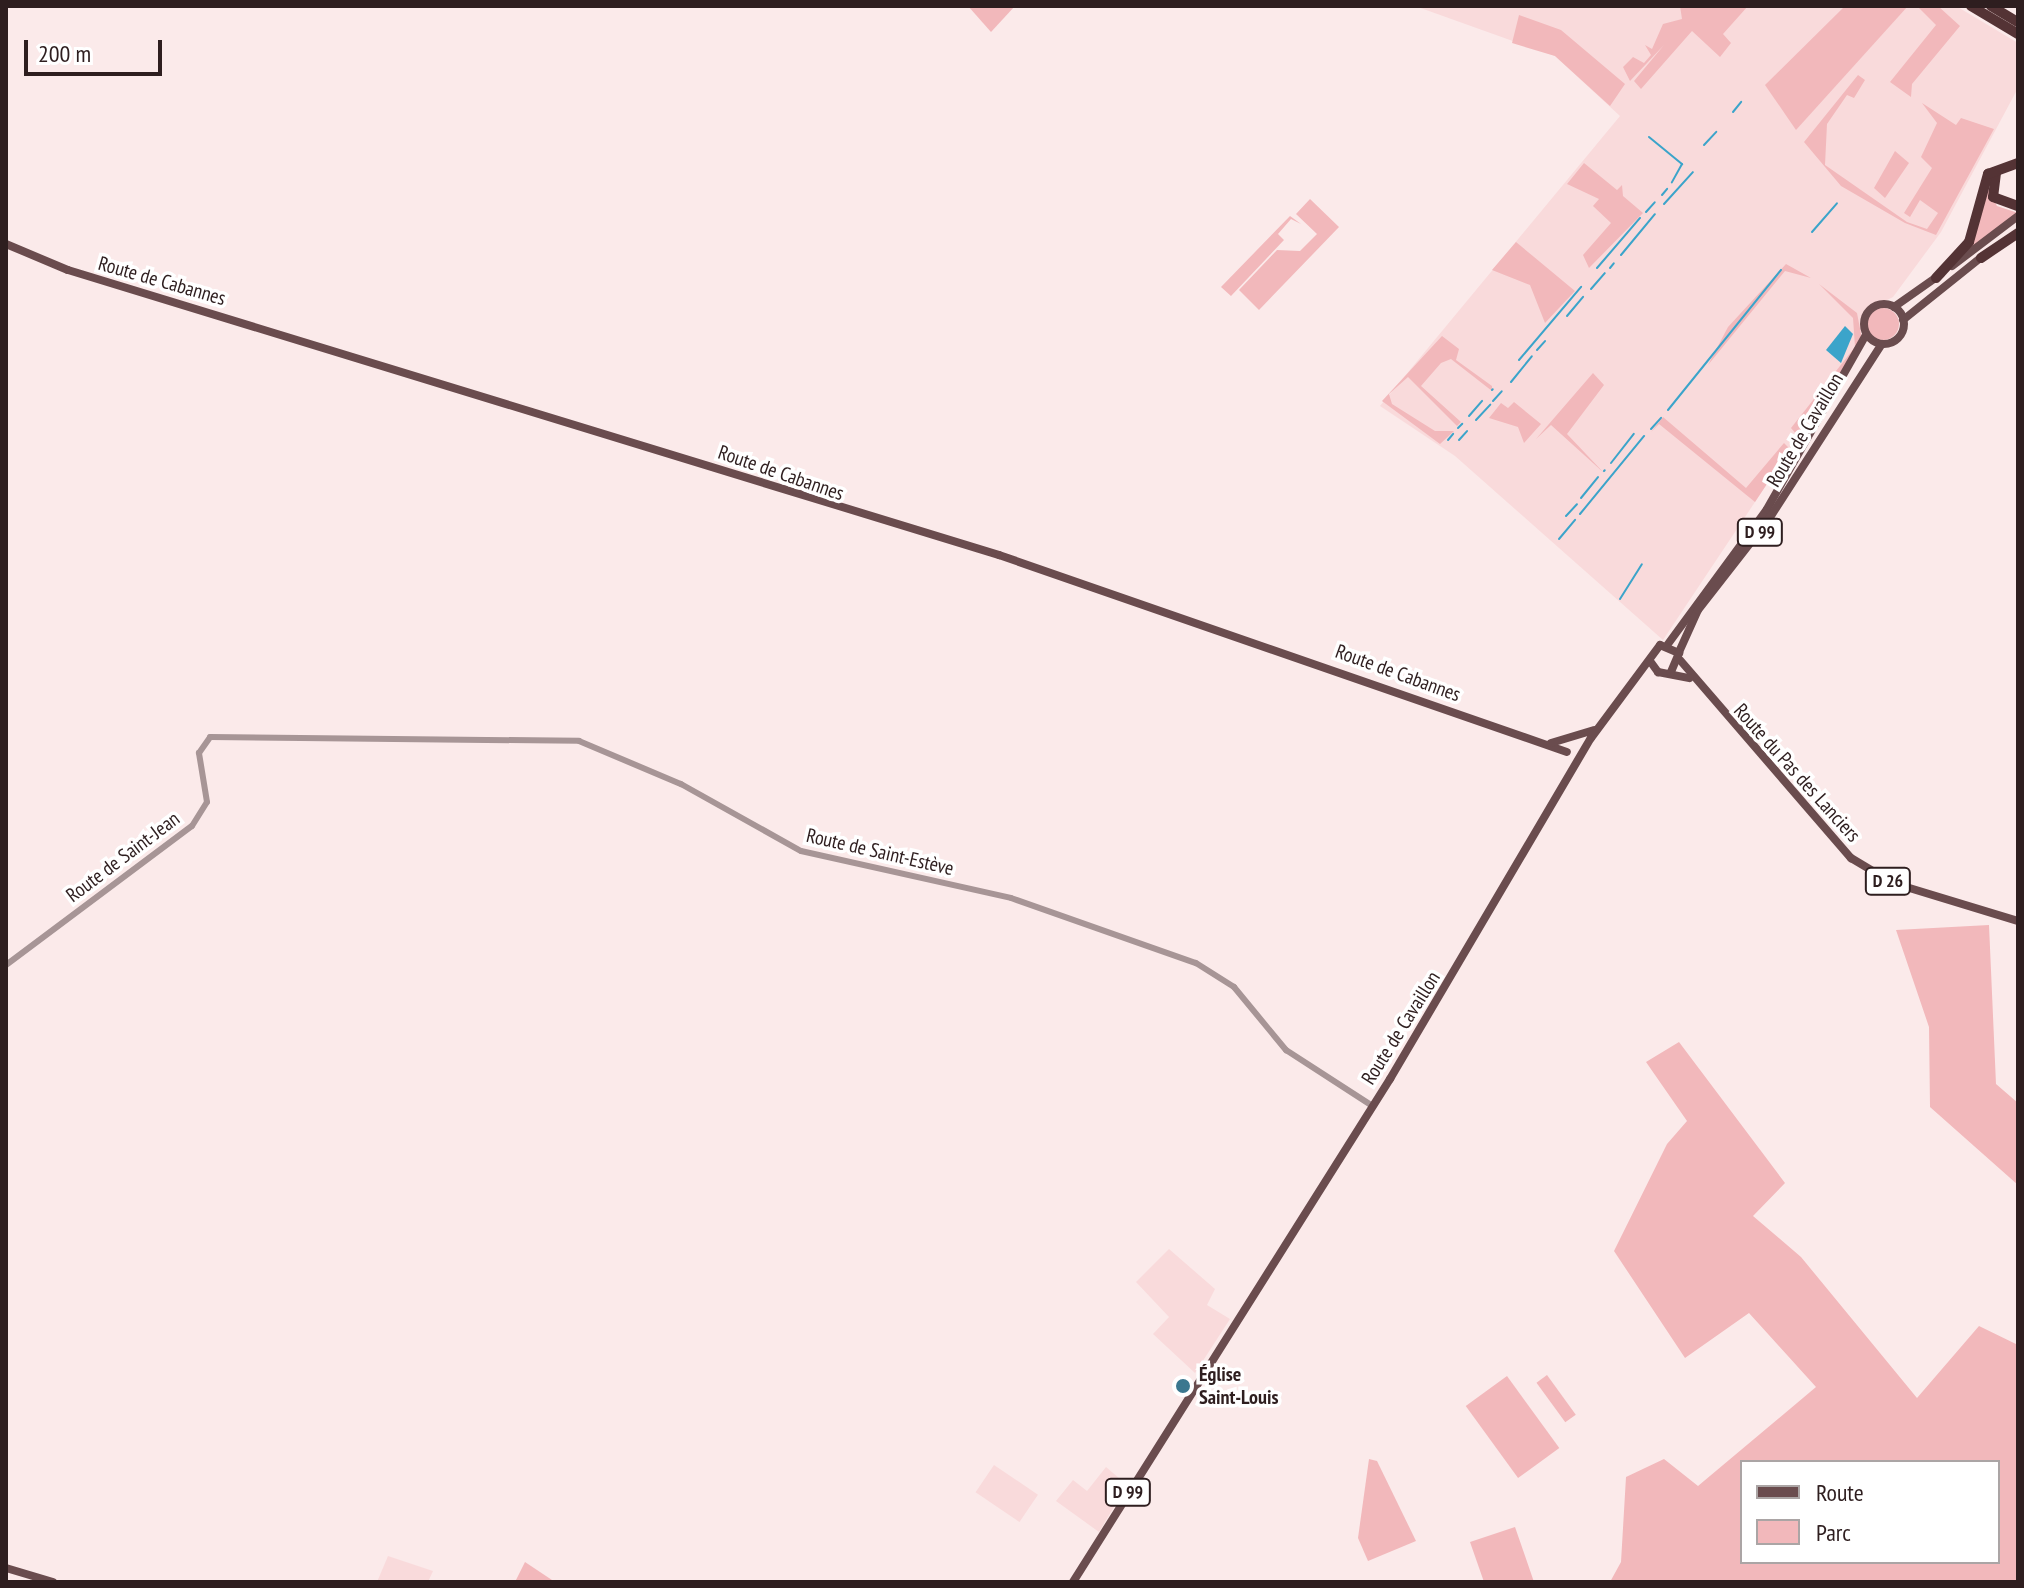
<!DOCTYPE html>
<meta charset="utf-8">
<style>
body{margin:0}
#map{position:relative;width:2024px;height:1588px;overflow:hidden;background:#fbeaea;font-family:"PT Sans Narrow",sans-serif}
div>[style]{position:absolute}
[style*='--x']{left:calc(var(--x)*1px);top:calc(var(--y)*1px);width:calc(var(--w)*1px);rotate:calc(var(--a)*1deg)}
.built>*{inset:0;background:#f9dadb;transform-origin:0 0}
.green>*{inset:0;background:#f2b8bb;transform-origin:0 0}
.round{border-radius:50%}
.water>*{inset:0;background:#3ba4ca}
.stream>*{height:2px;margin:-1px;padding:0 1px;transform-origin:1px;border-radius:1px;background:#3ba4ca}
.minor>*{height:6px;margin:-3px;padding:0 3px;transform-origin:3px;border-radius:3px;background:#a79596}
.major>*{height:8px;margin:-4px;padding:0 4px;transform-origin:4px;border-radius:4px;background:#6a4c4e}
.major>.ring{margin:-4px;padding:0;box-sizing:content-box;background:none;border:8px solid #6a4c4e;border-radius:50%}
.highway>*{height:10px;margin:-5px;padding:0 5px;transform-origin:5px;border-radius:5px;background:#543335}
.dots>*{width:22px;height:22px;translate:-50% -50%;box-sizing:border-box;border:4px solid #fff;border-radius:50%}
span{translate:-50% -50%;white-space:nowrap;text-align:center;line-height:1.15;-webkit-text-stroke:7px #fff;paint-order:stroke}
.shield-label span{padding:2px 6px;background:#fff;border:2px solid;border-radius:6px;-webkit-text-stroke-width:0}
.shield-label{font-size:18px;color:#2e1e1f;font-weight:700}
.street-label{font-size:20px;color:#2e1e1f}
.poi-label{font-size:20px;color:#2e1e1f;font-weight:700}
.left{translate:0 -50%;text-align:left}
.frame{position:absolute;inset:0;border:8px solid #2e1e1f;pointer-events:none}
.legend{position:absolute;left:1740px;top:1460px;width:260px;height:104px;box-sizing:border-box;background:#fff;border:2px solid #aba5a5;margin:0;padding:10px 14px;list-style:none;font-size:24px;color:#2e1e1f}
.legend li{display:flex;align-items:center;gap:16px;height:40px}
.legend b{width:40px;border:2px solid #aba5a5}
.scale{position:absolute;left:24px;top:40px;width:138px;height:36px;box-sizing:border-box;border:4px solid #2e1e1f;border-top:0;padding-left:10px;font-size:24px;line-height:28px;white-space:nowrap;color:#2e1e1f;-webkit-text-stroke:6px #fff;paint-order:stroke}
</style>
<div id="map">
<div class="built">
<i style="clip-path:polygon(1415px 6px,1956px 6px,2018px 43px,2018px 88px,1941px 232px,1893px 297px,1863px 312px,1861px 343px,1663px 640px,1455px 456px,1380px 406px,1620px 116px,1555px 56px)"></i>
<i style="clip-path:polygon(1169px 1249px,1215px 1289px,1207px 1305px,1230px 1319px,1195px 1373px,1153px 1334px,1169px 1317px,1136px 1282px)"></i>
<i style="left:994px;top:1465px;width:53px;height:33px;rotate:34deg"></i>
<i style="clip-path:polygon(1106px 1467px,1127px 1485px,1099px 1532px,1056px 1501px,1073px 1480px,1087px 1491px)"></i>
<i style="clip-path:polygon(388px 1556px,433px 1571px,428px 1582px,377px 1582px)"></i>
</div>
<div class="green">
<i style="clip-path:polygon(968px 6px,1015px 6px,991px 32px)"></i>
<i style="clip-path:polygon(1680px 6px,1748px 6px,1723px 34px,1731px 43px,1720px 57px,1692px 31px,1641px 89px,1634px 81px,1664px 45px,1630px 81px,1623px 67px,1633px 57px,1644px 63px,1651px 55px,1645px 45px,1652px 49px,1663px 24px,1682px 19px)"></i>
<i style="clip-path:polygon(1845px 6px,1908px 6px,1796px 130px,1765px 85px)"></i>
<i style="clip-path:polygon(1917px 6px,1938px 6px,1960px 26px,1912px 84px,1911px 97px,1890px 82px,1936px 25px)"></i>
<i style="clip-path:polygon(1519px 15px,1561px 30px,1625px 84px,1610px 106px,1555px 56px,1512px 43px)"></i>
<i style="clip-path:polygon(1858px 75px,1865px 80px,1854px 98px,1847px 95px,1827px 124px,1825px 165px,1907px 222px,1927px 229px,1938px 213px,1920px 200px,1910px 217px,1904px 213px,1932px 168px,1921px 157px,1937px 123px,1922px 103px,1956px 125px,1961px 118px,1994px 129px,1936px 235px,1905px 223px,1841px 186px,1804px 142px)"></i>
<i style="clip-path:polygon(1895px 151px,1909px 163px,1885px 198px,1874px 188px)"></i>
<i style="clip-path:polygon(1584px 163px,1617px 190px,1622px 185px,1623px 196px,1643px 213px,1589px 268px,1583px 255px,1611px 223px,1593px 206px,1599px 199px,1567px 184px)"></i>
<i style="clip-path:polygon(1988px 189px,1997px 206px,2018px 213px,1968px 252px)"></i>
<i style="clip-path:polygon(1310px 199px,1339px 227px,1259px 310px,1239px 290px,1277px 250px,1300px 251px,1317px 234px,1296px 214px)"></i>
<i style="clip-path:polygon(1290px 216px,1301px 224px,1291px 219px,1278px 234px,1284px 240px,1231px 296px,1221px 287px)"></i>
<i style="clip-path:polygon(1516px 242px,1575px 291px,1545px 323px,1530px 285px,1492px 270px)"></i>
<i style="clip-path:polygon(1786px 264px,1811px 278px,1785px 271px,1708px 365px,1728px 327px)"></i>
<i style="clip-path:polygon(1819px 284px,1857px 313px,1862px 339px,1839px 384px,1797px 435px,1791px 428px,1855px 347px,1853px 318px)"></i>
<i class="round" style="left:1867px;top:308px;width:32px;height:32px"></i>
<i style="clip-path:polygon(1442px 336px,1459px 349px,1456px 360px,1492px 386px,1492px 391px,1451px 359px,1441px 363px,1421px 386px,1461px 422px,1457px 426px,1408px 377px,1389px 394px,1392px 404px,1435px 431px,1454px 431px,1440px 444px,1382px 401px)"></i>
<i style="clip-path:polygon(1593px 373px,1604px 385px,1567px 434px,1604px 473px,1551px 425px,1536px 439px)"></i>
<i style="clip-path:polygon(1514px 402px,1541px 424px,1524px 443px,1518px 427px,1489px 418px,1501px 403px,1508px 408px)"></i>
<i style="clip-path:polygon(1663px 417px,1746px 488px,1784px 443px,1790px 449px,1755px 502px,1659px 424px,1651px 432px)"></i>
<i style="clip-path:polygon(1989px 925px,1996px 1084px,2018px 1103px,2018px 1185px,1930px 1107px,1929px 1027px,1896px 930px)"></i>
<i style="clip-path:polygon(evenodd,1679px 1042px,1785px 1183px,1753px 1216px,1801px 1257px,1917px 1398px,1979px 1326px,2018px 1345px,2018px 1582px,1610px 1582px,1621px 1562px,1626px 1477px,1664px 1459px,1698px 1486px,1816px 1387px,1749px 1313px,1685px 1358px,1614px 1251px,1667px 1144px,1687px 1121px,1646px 1062px,1679px 1042px,1742px 1462px,1998px 1462px,1998px 1562px,1742px 1562px,1742px 1462px)"></i>
<i style="left:1547px;top:1375px;width:49px;height:13px;rotate:54deg"></i>
<i style="left:1507px;top:1376px;width:89px;height:51px;rotate:54deg"></i>
<i style="clip-path:polygon(1369px 1459px,1377px 1461px,1416px 1541px,1368px 1561px,1358px 1538px)"></i>
<i style="clip-path:polygon(1515px 1527px,1534px 1582px,1484px 1582px,1470px 1542px)"></i>
<i style="clip-path:polygon(525px 1562px,555px 1582px,515px 1582px)"></i>
</div>
<div class="water">
<i style="clip-path:polygon(1845px 326px,1853px 334px,1841px 363px,1826px 350px)"></i>
</div>
<div class="stream">
<i style="--x:1733;--y:112;--w:13;--a:-51"></i>
<i style="--x:1649;--y:137;--w:43;--a:39.3"></i>
<i style="--x:1682;--y:164;--w:21;--a:119"></i>
<i style="--x:1704;--y:145;--w:18;--a:-47"></i>
<i style="--x:1662;--y:195;--w:8;--a:-50"></i>
<i style="--x:1664;--y:204;--w:43;--a:-47.8"></i>
<i style="--x:1646;--y:212;--w:13;--a:-48"></i>
<i style="--x:1812;--y:232;--w:38;--a:-49"></i>
<i style="--x:1621;--y:255;--w:53;--a:-50.3"></i>
<i style="--x:1597;--y:268;--w:66;--a:-49.3"></i>
<i style="--x:1610;--y:268;--w:6;--a:-51"></i>
<i style="--x:1591;--y:289;--w:21;--a:-49"></i>
<i style="--x:1567;--y:316;--w:25;--a:-50"></i>
<i style="--x:1537;--y:350;--w:12;--a:-48"></i>
<i style="--x:1519;--y:360;--w:96;--a:-49.7"></i>
<i style="--x:1511;--y:382;--w:33;--a:-51"></i>
<i style="--x:1492;--y:390;--w:1;--a:-45"></i>
<i style="--x:1493;--y:401;--w:13;--a:-48"></i>
<i style="--x:1668;--y:410;--w:180;--a:-51.1"></i>
<i style="--x:1469;--y:416;--w:20;--a:-49"></i>
<i style="--x:1476;--y:420;--w:21;--a:-47"></i>
<i style="--x:1458;--y:428;--w:6;--a:-45"></i>
<i style="--x:1651;--y:429;--w:15;--a:-48"></i>
<i style="--x:1448;--y:440;--w:8;--a:-50"></i>
<i style="--x:1459;--y:440;--w:12;--a:-48"></i>
<i style="--x:1611;--y:463;--w:37;--a:-52"></i>
<i style="--x:1604;--y:471;--w:1;--a:-45"></i>
<i style="--x:1581;--y:498;--w:27;--a:-51"></i>
<i style="--x:1580;--y:514;--w:101;--a:-50.6"></i>
<i style="--x:1566;--y:516;--w:16;--a:-47"></i>
<i style="--x:1559;--y:539;--w:25;--a:-50"></i>
<i style="--x:1620;--y:599;--w:41;--a:-57.8"></i>
</div>
<div class="minor">
<i style="--x:6;--y:965;--w:232;--a:-36.8"></i>
<i style="--x:192;--y:826;--w:28;--a:-58"></i>
<i style="--x:207;--y:802;--w:50;--a:-99.3"></i>
<i style="--x:199;--y:753;--w:19;--a:-55"></i>
<i style="--x:210;--y:737;--w:369;--a:0.6"></i>
<i style="--x:579;--y:741;--w:111;--a:22.9"></i>
<i style="--x:681;--y:784;--w:137;--a:29.2"></i>
<i style="--x:801;--y:851;--w:215;--a:12.6"></i>
<i style="--x:1011;--y:898;--w:196;--a:19.4"></i>
<i style="--x:1196;--y:963;--w:45;--a:32.3"></i>
<i style="--x:1234;--y:987;--w:82;--a:50.5"></i>
<i style="--x:1286;--y:1050;--w:101;--a:32.9"></i>
</div>
<div class="major">
<i style="--x:6;--y:244;--w:67;--a:22.8"></i>
<i style="--x:68;--y:270;--w:974;--a:17.02"></i>
<i style="--x:999;--y:555;--w:601;--a:19.13"></i>
<i style="--x:1952;--y:266;--w:83;--a:-37.1"></i>
<i class="ring" style="left:1864px;top:304px;width:32px;height:32px"></i>
<i style="--x:1894;--y:307;--w:57;--a:-35.1"></i>
<i style="--x:1903;--y:320;--w:102;--a:-38.7"></i>
<i style="--x:1668;--y:644;--w:167;--a:-53.7"></i>
<i style="--x:1767;--y:509;--w:200;--a:-60.4"></i>
<i style="--x:1679;--y:652;--w:46;--a:-65.7"></i>
<i style="--x:1698;--y:610;--w:115;--a:-52"></i>
<i style="--x:1769;--y:519;--w:207;--a:-57.2"></i>
<i style="--x:1680;--y:660;--w:262;--a:49.2"></i>
<i style="--x:1851;--y:858;--w:49;--a:30.8"></i>
<i style="--x:1893;--y:883;--w:131;--a:16.9"></i>
<i style="--x:1650;--y:661;--w:14;--a:54"></i>
<i style="--x:1658;--y:672;--w:32;--a:11"></i>
<i style="--x:1551;--y:743;--w:45;--a:-16.8"></i>
<i style="--x:6;--y:1568;--w:49;--a:16.6"></i>
<i style="--x:1073;--y:1582;--w:595;--a:-57.78"></i>
<i style="--x:1390;--y:1079;--w:396;--a:-59.5"></i>
<i style="--x:1591;--y:738;--w:116;--a:-53.4"></i>
<i style="--x:1660;--y:645;--w:21;--a:23"></i>
<i style="--x:1679;--y:653;--w:21;--a:113"></i>
</div>
<div class="highway">
<i style="--x:1971;--y:6;--w:55;--a:30.8"></i>
<i style="--x:1991;--y:6;--w:31;--a:31"></i>
<i style="--x:1996;--y:173;--w:24;--a:97"></i>
<i style="--x:1993;--y:197;--w:27;--a:20"></i>
<i style="--x:1981;--y:258;--w:45;--a:-34"></i>
<i style="--x:1936;--y:278;--w:49;--a:-47.5"></i>
<i style="--x:1969;--y:242;--w:71;--a:-74.4"></i>
<i style="--x:1988;--y:174;--w:32;--a:-20"></i>
</div>
<div class="dots">
<i style="left:1183px;top:1386px;background:#3b778f"></i>
</div>
<div class="shield-label">
<span style="left:1760px;top:532px">D 99</span>
<span style="left:1888px;top:881px">D 26</span>
<span style="left:1128px;top:1492px">D 99</span>
</div>
<div class="street-label">
<span style="left:162px;top:281px;rotate:16deg">Route de Cabannes</span>
<span style="left:1805px;top:430px;rotate:-59deg">Route de Cavaillon</span>
<span style="left:781px;top:473px;rotate:19deg">Route de Cabannes</span>
<span style="left:1398px;top:673px;rotate:20deg">Route de Cabannes</span>
<span style="left:1797px;top:773px;rotate:48deg">Route du Pas des Lanciers</span>
<span style="left:880px;top:852px;rotate:13deg">Route de Saint-Estève</span>
<span style="left:123px;top:857px;rotate:-37deg">Route de Saint-Jean</span>
<span style="left:1401px;top:1028px;rotate:-58deg">Route de Cavaillon</span>
</div>
<div class="poi-label">
<span class="left" style="left:1199px;top:1386px">Église<br>Saint-Louis</span>
</div>
<div class="frame"></div>
<ul class="legend">
<li><b style="height:10px;background:#6a4c4e"></b>Route</li>
<li><b style="height:22px;background:#f2b8bb"></b>Parc</li>
</ul>
<div class="scale">200 m</div>
</div>
